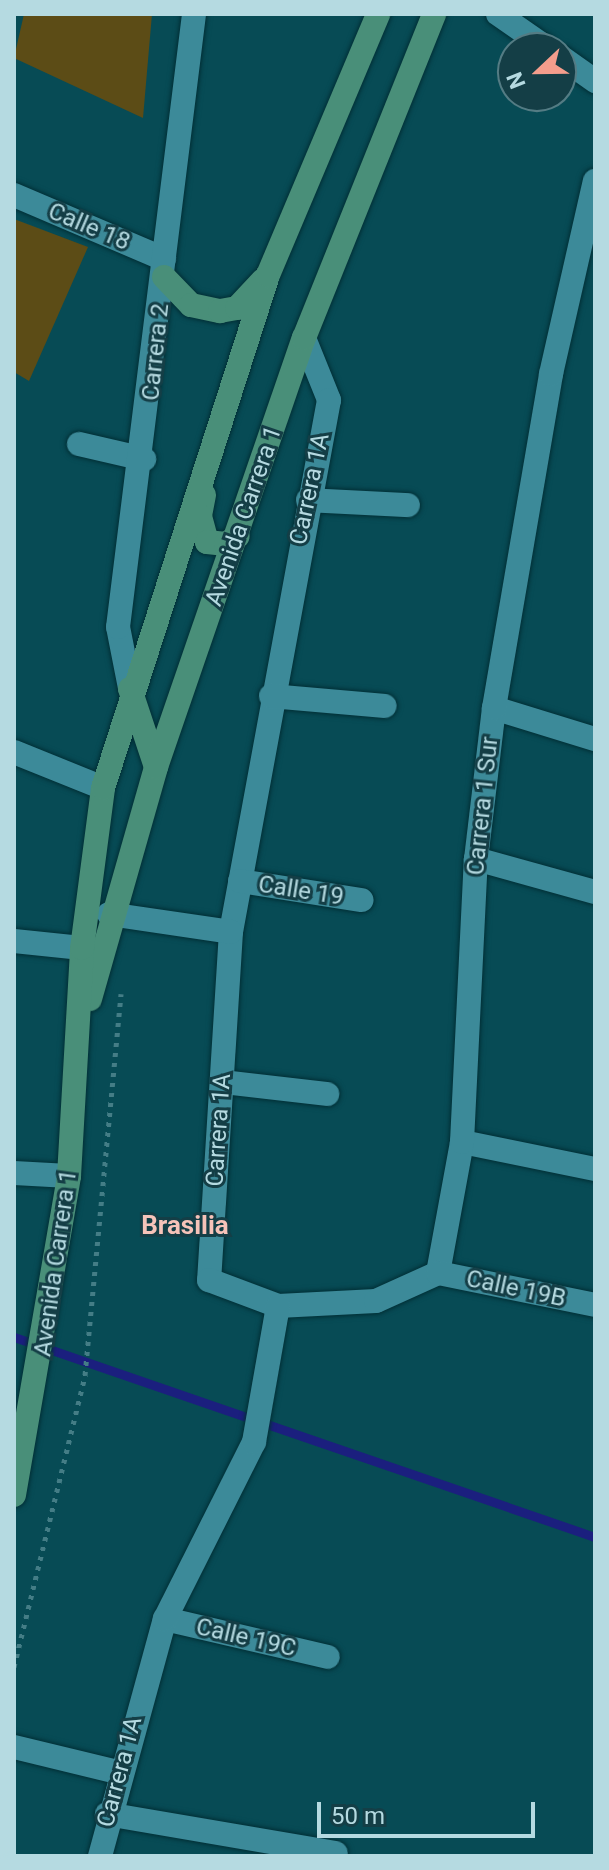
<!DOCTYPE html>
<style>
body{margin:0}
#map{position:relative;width:609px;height:1870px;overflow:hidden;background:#074b55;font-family:Roboto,sans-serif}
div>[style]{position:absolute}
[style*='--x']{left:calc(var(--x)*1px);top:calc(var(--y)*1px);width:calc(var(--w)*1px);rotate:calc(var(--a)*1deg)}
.green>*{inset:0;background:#5c4c16}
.stream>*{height:9px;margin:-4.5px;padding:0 4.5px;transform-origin:4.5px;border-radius:4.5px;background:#1b1f7e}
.path>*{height:5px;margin-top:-2.5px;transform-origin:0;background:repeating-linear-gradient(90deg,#447d86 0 4px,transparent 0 10px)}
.roads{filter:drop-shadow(0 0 2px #022f36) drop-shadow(0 0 2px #022f36)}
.minor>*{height:24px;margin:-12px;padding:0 12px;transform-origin:12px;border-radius:12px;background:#3c8a99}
.major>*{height:24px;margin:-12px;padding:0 12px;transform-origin:12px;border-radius:12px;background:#498f79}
span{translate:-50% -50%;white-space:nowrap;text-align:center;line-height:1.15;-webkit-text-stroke:6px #143e46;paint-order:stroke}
.street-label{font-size:24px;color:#b5dae1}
.neighbourhood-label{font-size:26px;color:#f6c3b9;font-weight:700}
.frame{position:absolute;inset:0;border:16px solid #b5dae1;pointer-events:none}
.north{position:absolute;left:497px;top:32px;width:80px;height:80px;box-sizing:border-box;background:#143e46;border:2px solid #547c84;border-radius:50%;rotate:248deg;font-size:22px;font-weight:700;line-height:32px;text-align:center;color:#b5dae1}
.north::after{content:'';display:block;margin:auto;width:28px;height:36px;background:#f49d8c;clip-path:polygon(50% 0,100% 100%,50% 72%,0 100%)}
.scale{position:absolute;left:317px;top:1802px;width:218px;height:36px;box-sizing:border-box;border:4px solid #b5dae1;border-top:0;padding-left:10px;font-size:24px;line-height:28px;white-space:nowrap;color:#b5dae1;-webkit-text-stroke:6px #143e46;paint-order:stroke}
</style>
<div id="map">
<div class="green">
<i style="clip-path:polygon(24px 14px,152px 14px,143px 118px,14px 58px)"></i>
<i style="clip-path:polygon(14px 219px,88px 247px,29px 381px,14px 372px)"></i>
</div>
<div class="stream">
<i style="--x:14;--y:1337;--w:614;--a:19"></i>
</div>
<div class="path">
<i style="--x:14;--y:1667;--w:301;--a:-76.3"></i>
<i style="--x:85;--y:1375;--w:383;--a:-84.6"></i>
</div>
<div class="roads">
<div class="minor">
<i style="--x:498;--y:14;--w:60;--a:34.8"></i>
<i style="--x:561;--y:57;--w:42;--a:35.2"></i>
<i style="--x:14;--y:195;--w:163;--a:23.1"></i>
<i style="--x:304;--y:338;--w:67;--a:68"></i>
<i style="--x:329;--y:400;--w:541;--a:100.44"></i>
<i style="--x:231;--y:932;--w:349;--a:93.6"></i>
<i style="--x:209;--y:1280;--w:74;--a:20.6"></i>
<i style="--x:278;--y:1306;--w:98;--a:-2.9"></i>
<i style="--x:376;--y:1301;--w:68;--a:-24.3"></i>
<i style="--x:79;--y:444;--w:67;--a:13"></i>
<i style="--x:308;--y:500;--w:100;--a:2.9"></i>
<i style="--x:130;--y:688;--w:62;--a:-101.1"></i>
<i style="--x:118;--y:627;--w:618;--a:-82.93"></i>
<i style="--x:271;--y:696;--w:114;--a:5"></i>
<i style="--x:494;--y:708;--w:106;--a:17.1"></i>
<i style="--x:14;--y:752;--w:96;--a:22"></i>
<i style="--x:476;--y:859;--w:123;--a:15.5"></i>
<i style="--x:240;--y:881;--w:123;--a:8.9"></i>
<i style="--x:109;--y:914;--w:123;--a:8.4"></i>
<i style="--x:14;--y:941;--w:68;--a:5.9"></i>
<i style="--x:223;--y:1082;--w:105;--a:6.6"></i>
<i style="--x:462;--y:1142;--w:136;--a:11.5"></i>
<i style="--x:14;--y:1173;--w:55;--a:3.1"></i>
<i style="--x:438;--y:1273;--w:133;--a:-79.6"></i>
<i style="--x:462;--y:1142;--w:283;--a:-87.2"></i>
<i style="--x:476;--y:859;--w:152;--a:-83.2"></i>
<i style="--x:494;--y:708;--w:339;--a:-80.3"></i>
<i style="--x:551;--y:374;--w:198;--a:-77.2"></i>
<i style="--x:438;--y:1273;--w:160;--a:11.5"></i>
<i style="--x:165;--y:1619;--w:167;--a:13.1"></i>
<i style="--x:14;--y:1747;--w:106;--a:13.6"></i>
<i style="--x:107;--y:1814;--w:232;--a:9.7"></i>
<i style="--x:100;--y:1856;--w:246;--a:-74.7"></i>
<i style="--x:165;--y:1619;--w:198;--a:-63.3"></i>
<i style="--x:254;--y:1442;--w:138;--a:-80"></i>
</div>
<div class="major">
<i style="--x:164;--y:277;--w:39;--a:46"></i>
<i style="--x:191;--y:305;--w:30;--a:12"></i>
<i style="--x:220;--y:311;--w:17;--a:-10"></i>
<i style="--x:237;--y:308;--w:38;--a:-47"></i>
<i style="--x:204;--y:495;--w:21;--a:101"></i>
<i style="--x:200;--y:516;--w:27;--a:75"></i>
<i style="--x:207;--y:542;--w:19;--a:6"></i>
<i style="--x:226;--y:544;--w:14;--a:-34"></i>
<i style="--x:130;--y:689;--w:82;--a:71.6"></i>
<i style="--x:90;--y:999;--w:241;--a:-74.1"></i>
<i style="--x:156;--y:767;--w:454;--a:-71"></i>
<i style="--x:304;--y:338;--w:349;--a:-68.1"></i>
<i style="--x:14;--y:1495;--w:324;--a:-80.2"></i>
<i style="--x:69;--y:1176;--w:228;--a:-86.7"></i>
<i style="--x:82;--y:948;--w:161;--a:-82.5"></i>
<i style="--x:103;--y:788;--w:539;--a:-72.17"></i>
<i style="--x:268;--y:275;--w:283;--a:-67.1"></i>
</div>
</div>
<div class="street-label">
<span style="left:89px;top:227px;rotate:23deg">Calle 18</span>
<span style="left:156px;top:352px;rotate:-84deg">Carrera 2</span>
<span style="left:310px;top:489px;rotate:-78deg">Carrera 1A</span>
<span style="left:244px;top:516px;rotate:-71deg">Avenida Carrera 1</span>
<span style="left:483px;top:806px;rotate:-84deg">Carrera 1 Sur</span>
<span style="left:301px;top:891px;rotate:9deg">Calle 19</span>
<span style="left:219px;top:1130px;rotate:-86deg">Carrera 1A</span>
<span style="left:56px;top:1263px;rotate:-82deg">Avenida Carrera 1</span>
<span style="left:516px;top:1289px;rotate:12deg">Calle 19B</span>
<span style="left:246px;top:1638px;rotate:13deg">Calle 19C</span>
<span style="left:120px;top:1772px;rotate:-75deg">Carrera 1A</span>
</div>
<div class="neighbourhood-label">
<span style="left:185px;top:1226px">Brasilia</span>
</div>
<div class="frame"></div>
<div class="north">N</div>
<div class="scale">50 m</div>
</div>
